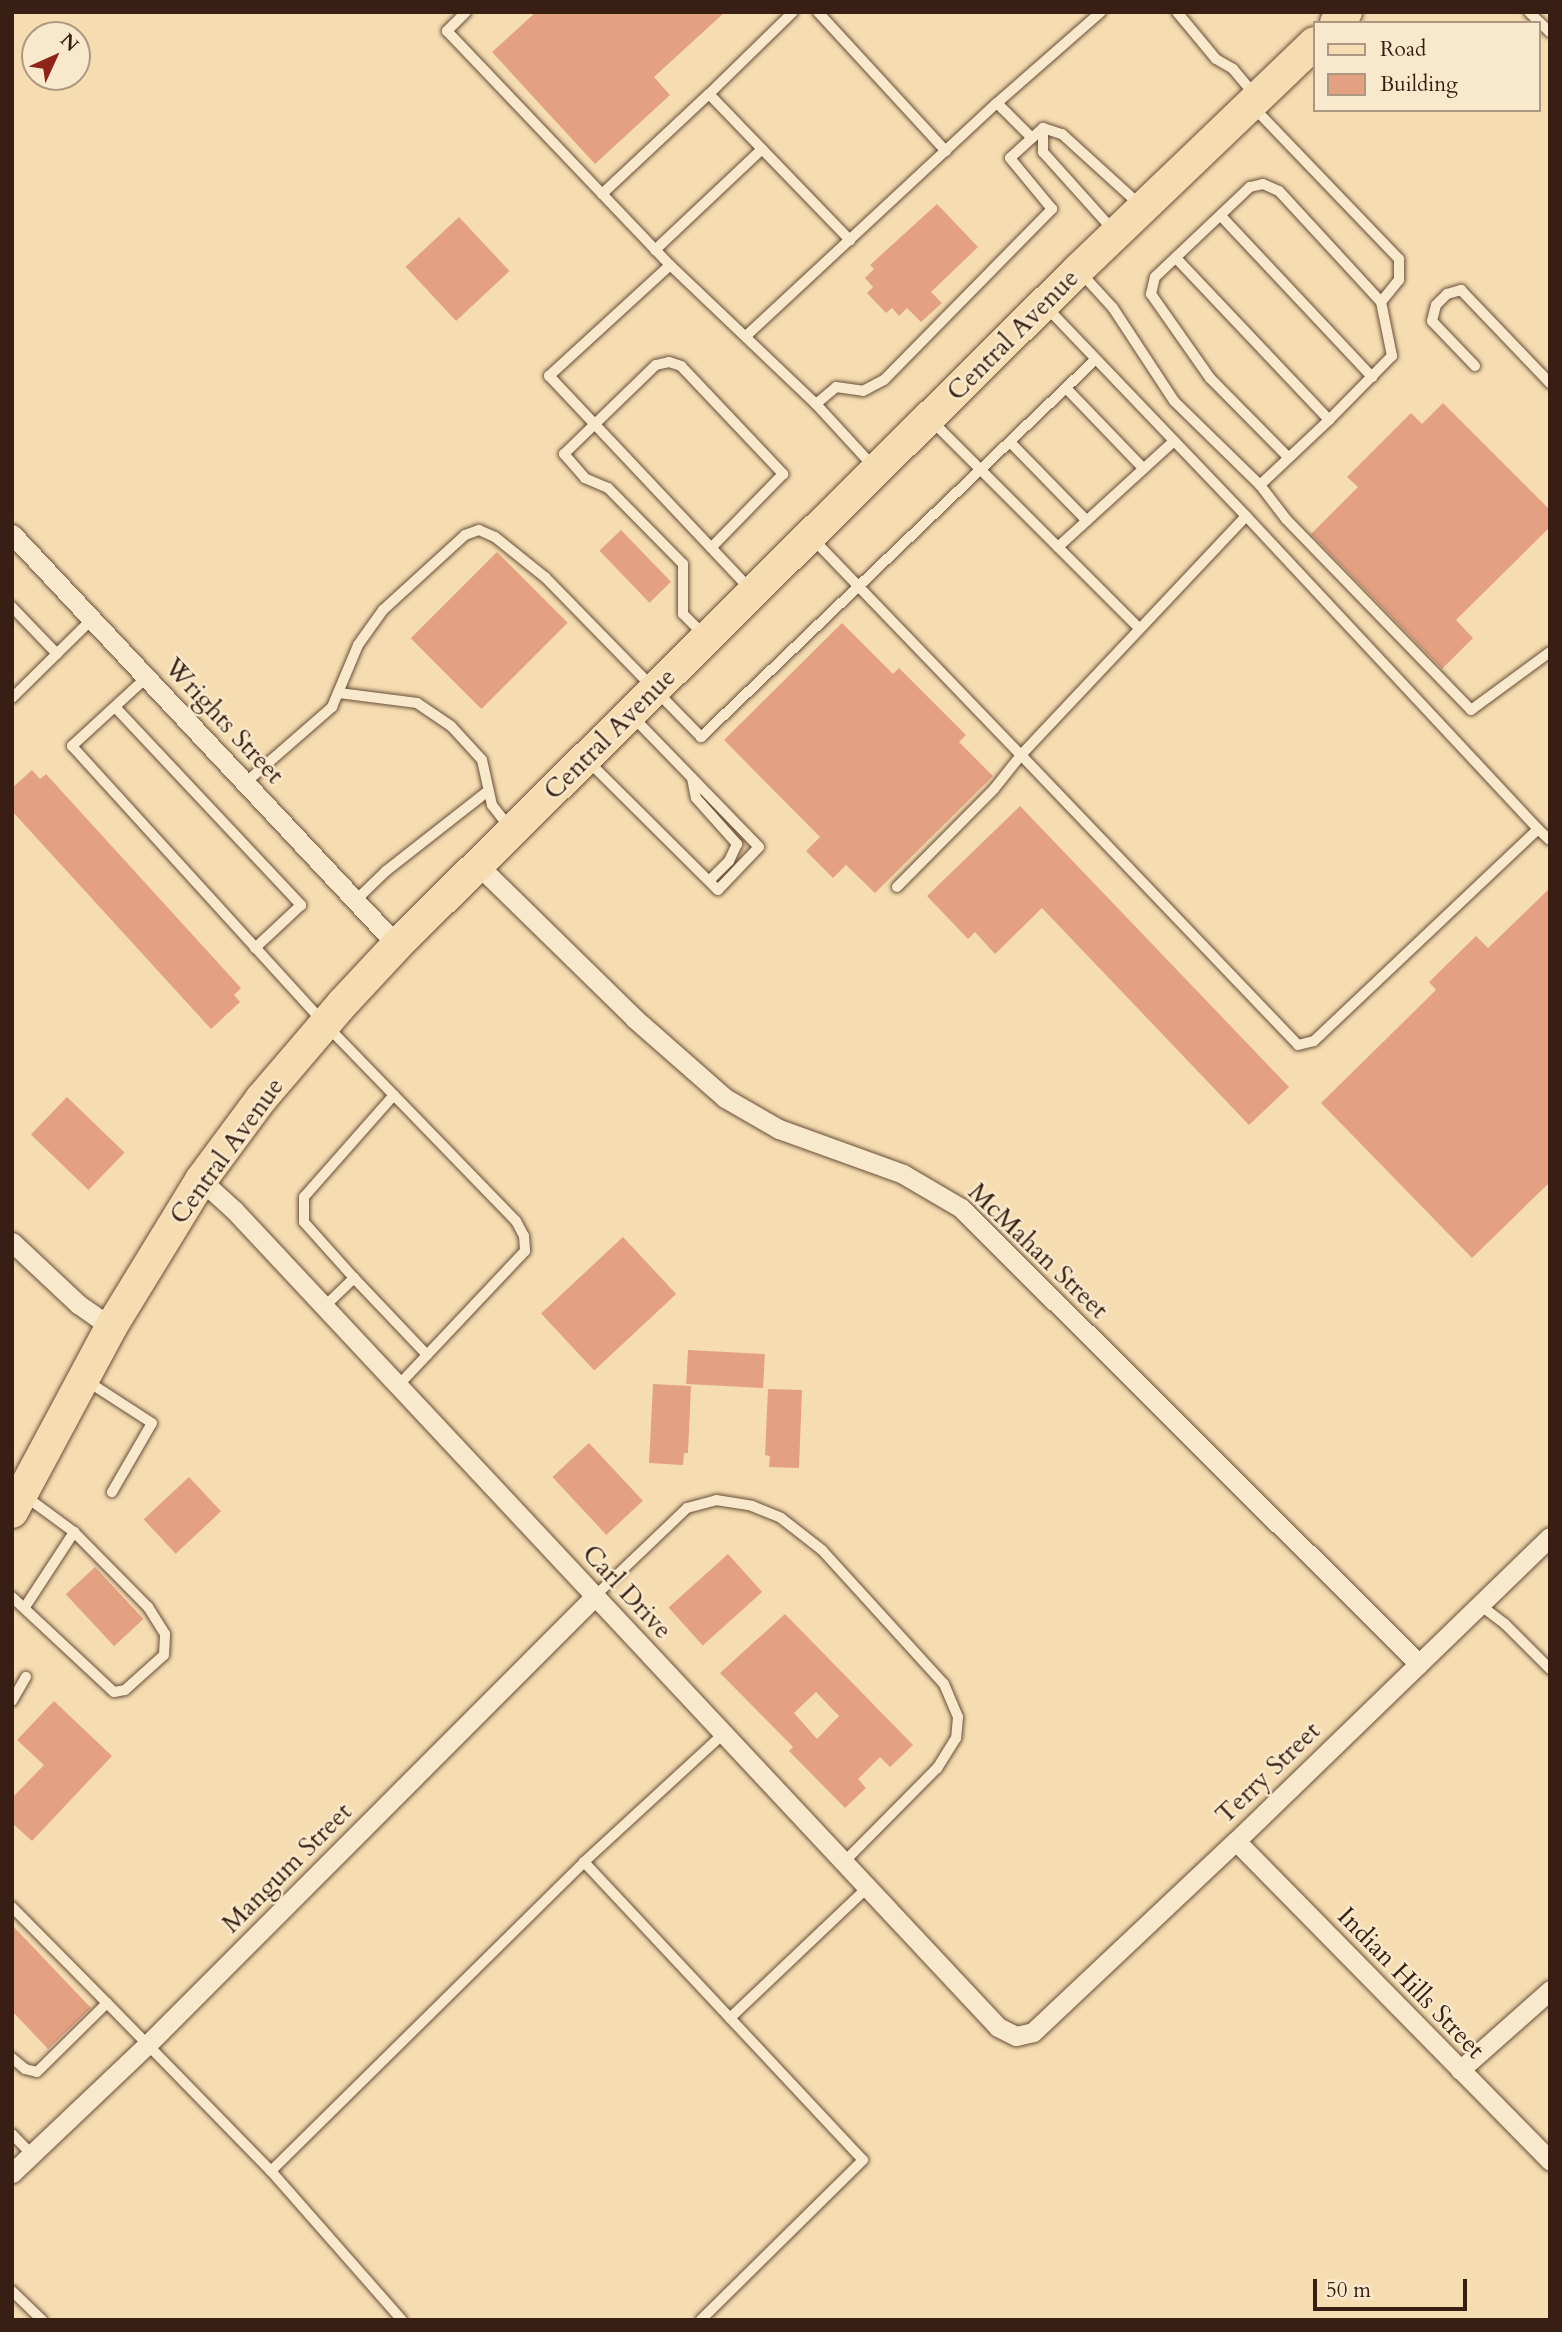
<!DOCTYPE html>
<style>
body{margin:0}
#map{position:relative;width:1562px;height:2332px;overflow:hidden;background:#f6ddb1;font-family:Cardo,serif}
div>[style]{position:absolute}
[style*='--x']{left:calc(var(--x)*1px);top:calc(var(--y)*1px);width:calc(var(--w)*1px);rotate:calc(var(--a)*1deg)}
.building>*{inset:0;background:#e3a182;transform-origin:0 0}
.roads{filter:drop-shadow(0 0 2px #684e3a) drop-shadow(0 0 2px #684e3a)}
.lane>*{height:10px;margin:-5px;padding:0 5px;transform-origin:5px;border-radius:5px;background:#f9e9cc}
.street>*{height:19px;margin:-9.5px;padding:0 9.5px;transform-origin:9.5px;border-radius:9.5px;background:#f9e9cc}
.primary>*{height:32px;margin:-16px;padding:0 16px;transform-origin:16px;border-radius:16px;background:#f6ddb1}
span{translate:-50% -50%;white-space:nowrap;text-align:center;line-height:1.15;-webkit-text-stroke:5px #f9e9cc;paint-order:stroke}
.street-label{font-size:26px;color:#381e13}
.frame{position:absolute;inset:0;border:14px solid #381e13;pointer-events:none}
.legend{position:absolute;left:1313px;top:21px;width:228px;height:91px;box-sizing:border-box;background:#f9e9cc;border:2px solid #ac9882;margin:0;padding:9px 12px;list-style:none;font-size:21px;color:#381e13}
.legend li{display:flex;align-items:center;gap:14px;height:35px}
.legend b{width:35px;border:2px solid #ac9882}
.north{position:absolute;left:21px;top:21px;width:70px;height:70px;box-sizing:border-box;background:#f9e9cc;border:2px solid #ac9882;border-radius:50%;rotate:45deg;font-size:19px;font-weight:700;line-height:28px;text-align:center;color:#381e13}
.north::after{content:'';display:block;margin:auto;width:24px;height:32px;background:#8f2418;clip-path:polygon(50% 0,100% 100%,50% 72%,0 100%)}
.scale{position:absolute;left:1313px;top:2279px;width:154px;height:32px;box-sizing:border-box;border:4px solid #381e13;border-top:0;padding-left:9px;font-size:21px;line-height:24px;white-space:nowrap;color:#381e13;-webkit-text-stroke:5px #f9e9cc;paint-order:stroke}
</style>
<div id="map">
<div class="building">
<i style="clip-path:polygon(536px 12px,725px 12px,654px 77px,670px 95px,595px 164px,492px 52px)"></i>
<i style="clip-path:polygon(937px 204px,978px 247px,931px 292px,942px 303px,921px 322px,907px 308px,899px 316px,892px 308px,886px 313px,867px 293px,873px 287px,865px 278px,874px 269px,870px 265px)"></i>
<i style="left:459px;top:217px;width:74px;height:73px;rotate:47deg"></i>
<i style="clip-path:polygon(1443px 403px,1550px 510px,1550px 527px,1456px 620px,1473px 638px,1442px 669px,1311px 534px,1358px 487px,1347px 477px,1411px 413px,1422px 424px)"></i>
<i style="left:621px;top:530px;width:72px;height:30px;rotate:46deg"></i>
<i style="left:497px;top:552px;width:100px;height:122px;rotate:45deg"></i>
<i style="clip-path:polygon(842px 623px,893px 674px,899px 668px,966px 735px,959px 742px,993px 776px,875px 893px,846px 865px,833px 878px,806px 851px,820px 837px,724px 740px)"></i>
<i style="clip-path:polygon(32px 770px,40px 779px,46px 774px,241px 988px,234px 995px,240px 1002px,211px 1029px,12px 811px,12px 788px)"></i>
<i style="clip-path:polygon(1020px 806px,1289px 1087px,1249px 1125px,1042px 908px,995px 954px,975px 932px,968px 939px,927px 896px)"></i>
<i style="clip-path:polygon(1550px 888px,1550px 1182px,1472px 1258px,1321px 1103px,1436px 990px,1429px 982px,1476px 936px,1488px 948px)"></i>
<i style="left:67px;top:1097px;width:80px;height:52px;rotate:44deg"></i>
<i style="left:623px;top:1237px;width:78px;height:112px;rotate:47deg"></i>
<i style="left:688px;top:1350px;width:77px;height:34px;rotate:3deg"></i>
<i style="clip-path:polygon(653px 1384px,691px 1386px,688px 1453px,684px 1453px,683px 1465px,649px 1463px)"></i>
<i style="clip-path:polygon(768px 1389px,802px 1390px,799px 1468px,769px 1467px,770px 1456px,765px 1455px)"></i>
<i style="left:589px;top:1443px;width:79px;height:50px;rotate:47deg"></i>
<i style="left:189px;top:1477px;width:47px;height:62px;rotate:47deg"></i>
<i style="left:728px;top:1554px;width:51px;height:80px;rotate:48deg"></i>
<i style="left:95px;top:1567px;width:71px;height:40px;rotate:47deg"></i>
<i style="clip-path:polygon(evenodd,785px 1614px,913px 1745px,890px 1767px,880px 1757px,858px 1779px,866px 1788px,845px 1808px,789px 1751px,793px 1747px,720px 1673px,785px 1614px,816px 1692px,839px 1716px,817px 1739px,794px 1713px,816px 1692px)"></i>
<i style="clip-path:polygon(54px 1701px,112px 1756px,32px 1841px,12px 1823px,12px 1798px,44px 1765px,17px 1740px)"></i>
<i style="clip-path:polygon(12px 1925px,91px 2008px,48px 2049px,12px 2011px)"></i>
</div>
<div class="roads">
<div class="lane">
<i style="--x:466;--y:12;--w:27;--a:135"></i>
<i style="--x:447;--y:31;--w:323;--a:46.4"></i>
<i style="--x:818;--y:12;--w:189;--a:47.4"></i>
<i style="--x:1177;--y:12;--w:61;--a:50.3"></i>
<i style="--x:1216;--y:59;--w:20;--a:30"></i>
<i style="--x:1233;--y:69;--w:34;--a:50"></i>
<i style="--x:1529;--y:12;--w:29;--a:44"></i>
<i style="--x:1032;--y:138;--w:49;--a:-135"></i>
<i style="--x:997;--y:103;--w:138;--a:-41.2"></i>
<i style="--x:762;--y:149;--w:127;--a:46"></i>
<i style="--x:602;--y:194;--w:146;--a:-43.1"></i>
<i style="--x:1221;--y:216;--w:221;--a:46.8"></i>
<i style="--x:1113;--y:230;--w:105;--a:-131.9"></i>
<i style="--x:1043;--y:152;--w:24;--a:-90"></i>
<i style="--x:1043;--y:128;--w:20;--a:18"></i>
<i style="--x:1062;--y:134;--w:107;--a:42.3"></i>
<i style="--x:655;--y:250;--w:147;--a:-43.3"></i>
<i style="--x:762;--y:149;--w:76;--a:-133.9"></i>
<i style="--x:709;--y:94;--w:117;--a:-44.3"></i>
<i style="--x:1176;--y:258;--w:223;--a:46.6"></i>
<i style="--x:1081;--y:273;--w:47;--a:47.6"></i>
<i style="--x:1113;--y:308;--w:111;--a:56.7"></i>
<i style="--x:1174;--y:401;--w:120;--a:44.3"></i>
<i style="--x:1260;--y:485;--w:95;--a:-43.3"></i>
<i style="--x:1329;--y:420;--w:90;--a:-45.5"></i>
<i style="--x:1392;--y:356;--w:55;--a:-101.5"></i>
<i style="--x:1381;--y:302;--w:28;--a:-51"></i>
<i style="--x:1399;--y:280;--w:21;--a:-90"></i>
<i style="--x:1399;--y:259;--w:211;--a:-133.8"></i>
<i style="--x:746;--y:336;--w:342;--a:-42.9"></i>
<i style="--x:1475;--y:366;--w:62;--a:-133.7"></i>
<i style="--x:1432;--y:321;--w:16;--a:-76"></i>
<i style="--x:1436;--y:305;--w:16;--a:-45"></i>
<i style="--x:1447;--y:294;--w:15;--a:-16"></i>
<i style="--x:1461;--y:290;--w:129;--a:46.3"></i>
<i style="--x:1066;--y:388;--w:112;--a:46.1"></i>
<i style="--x:816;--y:404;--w:26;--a:-40"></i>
<i style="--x:836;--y:387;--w:27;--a:8"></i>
<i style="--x:863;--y:391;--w:24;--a:-28"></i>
<i style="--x:884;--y:380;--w:240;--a:-45.5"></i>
<i style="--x:1052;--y:209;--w:66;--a:-129.5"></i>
<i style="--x:1010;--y:158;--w:45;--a:-42.3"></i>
<i style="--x:932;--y:421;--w:293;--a:45"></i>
<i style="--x:1010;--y:442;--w:110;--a:45.7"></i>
<i style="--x:1288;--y:457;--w:111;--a:-134.6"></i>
<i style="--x:1210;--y:378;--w:103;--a:-125.1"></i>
<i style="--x:1151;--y:294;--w:17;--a:-77"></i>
<i style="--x:1155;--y:277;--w:131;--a:-43.5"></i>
<i style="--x:1250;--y:187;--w:13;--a:-13"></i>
<i style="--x:1263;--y:184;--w:17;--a:24"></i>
<i style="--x:1279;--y:191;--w:151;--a:47.4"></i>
<i style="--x:1260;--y:485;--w:43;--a:52.6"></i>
<i style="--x:1286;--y:519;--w:266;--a:45.9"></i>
<i style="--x:1471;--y:710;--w:98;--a:-36.3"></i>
<i style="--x:813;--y:539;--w:300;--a:46.1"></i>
<i style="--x:1021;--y:755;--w:328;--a:-46.7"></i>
<i style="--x:1246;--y:516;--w:288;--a:-133.7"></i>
<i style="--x:1058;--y:547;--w:156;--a:-42.4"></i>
<i style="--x:750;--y:589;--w:293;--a:-133.3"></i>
<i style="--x:549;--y:376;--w:164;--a:-42.5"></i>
<i style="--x:670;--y:265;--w:202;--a:43.6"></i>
<i style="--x:816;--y:404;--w:84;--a:47.4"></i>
<i style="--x:12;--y:607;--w:65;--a:46.2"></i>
<i style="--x:705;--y:636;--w:31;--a:-135"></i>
<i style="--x:683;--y:614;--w:50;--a:-90"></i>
<i style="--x:683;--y:564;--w:107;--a:-134.6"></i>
<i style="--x:608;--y:488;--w:25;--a:-157"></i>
<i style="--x:585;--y:478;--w:32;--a:-131"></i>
<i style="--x:564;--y:454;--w:128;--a:-44.1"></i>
<i style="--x:656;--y:365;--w:13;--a:-13"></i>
<i style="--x:669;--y:362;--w:13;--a:18"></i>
<i style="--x:681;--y:366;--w:149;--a:46.6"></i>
<i style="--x:783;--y:474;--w:103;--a:134.2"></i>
<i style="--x:147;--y:677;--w:102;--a:137.4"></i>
<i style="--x:72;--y:746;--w:376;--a:47.7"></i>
<i style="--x:325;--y:1024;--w:274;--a:45.9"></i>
<i style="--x:516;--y:1221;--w:17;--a:62"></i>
<i style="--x:524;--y:1236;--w:15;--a:86"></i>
<i style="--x:525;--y:1251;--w:185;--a:133.3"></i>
<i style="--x:339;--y:693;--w:79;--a:7.3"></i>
<i style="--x:417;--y:703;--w:41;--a:34.1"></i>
<i style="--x:451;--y:726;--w:46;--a:47.6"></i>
<i style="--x:482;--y:760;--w:46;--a:77.5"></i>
<i style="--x:492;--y:805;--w:28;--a:52"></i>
<i style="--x:12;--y:698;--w:112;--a:-44.6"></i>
<i style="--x:115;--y:707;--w:272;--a:46.8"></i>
<i style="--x:301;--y:905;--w:63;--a:136.9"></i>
<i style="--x:588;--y:761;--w:183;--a:44.8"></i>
<i style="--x:718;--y:890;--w:59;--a:-46.4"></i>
<i style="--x:759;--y:847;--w:180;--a:-134.1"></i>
<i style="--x:692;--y:778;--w:20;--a:79"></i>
<i style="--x:696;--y:798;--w:62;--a:48.3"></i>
<i style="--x:737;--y:844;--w:19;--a:115"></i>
<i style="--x:729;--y:861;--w:28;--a:135"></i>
<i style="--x:245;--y:783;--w:116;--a:-41.1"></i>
<i style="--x:332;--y:707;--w:67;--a:-67.2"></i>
<i style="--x:358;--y:645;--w:43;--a:-54.5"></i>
<i style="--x:383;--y:610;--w:111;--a:-42.4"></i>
<i style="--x:465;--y:535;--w:15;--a:-20"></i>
<i style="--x:479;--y:530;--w:17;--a:24"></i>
<i style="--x:495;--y:537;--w:65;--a:38.8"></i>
<i style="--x:546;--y:578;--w:222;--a:45.7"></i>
<i style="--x:701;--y:737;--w:545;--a:-43.74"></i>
<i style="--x:1538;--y:829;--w:16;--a:43"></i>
<i style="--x:897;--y:887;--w:138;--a:-45.3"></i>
<i style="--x:994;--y:789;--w:43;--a:-51.5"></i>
<i style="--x:1021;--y:755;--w:401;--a:46.3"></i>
<i style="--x:1298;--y:1045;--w:16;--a:-14"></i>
<i style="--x:1314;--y:1041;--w:308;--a:-43.4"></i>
<i style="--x:1538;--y:829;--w:428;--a:-133"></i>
<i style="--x:355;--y:901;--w:43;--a:-44.1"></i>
<i style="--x:386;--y:871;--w:130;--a:-38.1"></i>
<i style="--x:354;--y:1278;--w:106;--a:46.5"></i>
<i style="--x:324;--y:1307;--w:42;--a:-44"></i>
<i style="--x:354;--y:1278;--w:75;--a:-131.8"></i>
<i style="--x:304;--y:1222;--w:25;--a:-90"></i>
<i style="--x:304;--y:1197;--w:136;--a:-48.6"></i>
<i style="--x:87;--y:1381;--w:77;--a:32.9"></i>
<i style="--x:152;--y:1423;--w:80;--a:120.1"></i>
<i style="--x:595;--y:1596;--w:127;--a:-43.7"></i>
<i style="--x:687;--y:1508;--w:30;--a:-15"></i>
<i style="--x:716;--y:1500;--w:36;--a:9"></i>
<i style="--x:752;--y:1506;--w:31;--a:22"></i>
<i style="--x:781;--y:1518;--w:52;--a:38"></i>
<i style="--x:822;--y:1550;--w:181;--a:47.7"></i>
<i style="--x:944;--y:1684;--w:36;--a:67"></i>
<i style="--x:958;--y:1717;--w:21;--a:95"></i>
<i style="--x:956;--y:1738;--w:36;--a:122"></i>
<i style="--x:937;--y:1768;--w:134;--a:134.7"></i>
<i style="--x:12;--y:1597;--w:139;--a:43"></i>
<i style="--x:114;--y:1692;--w:11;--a:-10"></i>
<i style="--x:125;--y:1690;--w:52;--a:-41.9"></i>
<i style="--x:164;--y:1655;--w:21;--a:-87"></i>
<i style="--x:165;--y:1634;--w:32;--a:-122"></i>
<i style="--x:148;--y:1607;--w:105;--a:-134.6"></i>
<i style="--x:74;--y:1532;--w:61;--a:-143.7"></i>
<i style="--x:1480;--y:1605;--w:31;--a:37"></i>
<i style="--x:1505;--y:1624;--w:64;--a:45"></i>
<i style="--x:25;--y:1607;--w:90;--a:-56.8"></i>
<i style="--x:12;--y:1701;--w:28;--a:-60"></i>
<i style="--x:584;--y:1862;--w:408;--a:46.9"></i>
<i style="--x:863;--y:2160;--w:228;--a:135.4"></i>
<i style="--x:12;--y:1907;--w:135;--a:45.3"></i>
<i style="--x:730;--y:2018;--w:189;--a:-43.5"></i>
<i style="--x:12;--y:2058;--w:17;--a:40"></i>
<i style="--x:25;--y:2069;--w:12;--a:14"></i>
<i style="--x:37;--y:2072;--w:98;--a:-44.6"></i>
<i style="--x:107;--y:2003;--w:235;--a:45.7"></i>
<i style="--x:271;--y:2171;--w:198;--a:48.7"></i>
<i style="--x:12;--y:2134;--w:29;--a:46"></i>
<i style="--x:271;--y:2171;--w:440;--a:-44.6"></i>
<i style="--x:584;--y:1862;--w:189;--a:-42.6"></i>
<i style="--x:12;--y:2291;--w:42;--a:44"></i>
</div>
<div class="street">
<i style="--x:12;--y:534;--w:563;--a:46.87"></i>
<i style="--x:477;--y:864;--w:220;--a:44.4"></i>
<i style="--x:634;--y:1018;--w:121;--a:41.3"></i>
<i style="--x:725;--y:1098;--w:62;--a:29.9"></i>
<i style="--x:779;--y:1129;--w:132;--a:19.9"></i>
<i style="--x:903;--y:1174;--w:67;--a:30.4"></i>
<i style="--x:961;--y:1208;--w:646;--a:44.87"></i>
<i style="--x:201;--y:1180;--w:45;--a:42.3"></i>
<i style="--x:234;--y:1210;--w:1119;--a:46.92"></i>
<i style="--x:998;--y:2027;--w:20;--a:27"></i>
<i style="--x:1016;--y:2036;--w:17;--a:-13"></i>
<i style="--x:1033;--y:2032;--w:279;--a:-43.3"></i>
<i style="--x:1236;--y:1841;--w:437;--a:-44.1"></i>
<i style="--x:12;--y:1242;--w:91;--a:43.2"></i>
<i style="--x:78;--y:1304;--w:40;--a:34.9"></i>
<i style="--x:1236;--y:1841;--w:448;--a:45.5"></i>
<i style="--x:1460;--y:2070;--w:120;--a:-41.6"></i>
<i style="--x:12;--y:2173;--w:186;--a:-43.5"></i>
<i style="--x:147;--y:2045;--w:634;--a:-45.06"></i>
</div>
<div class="primary">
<i style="--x:1336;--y:23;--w:15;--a:-48"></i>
<i style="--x:12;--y:1512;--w:210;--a:-61.8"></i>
<i style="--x:111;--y:1327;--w:172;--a:-58.5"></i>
<i style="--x:201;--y:1180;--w:101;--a:-53.5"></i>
<i style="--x:261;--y:1099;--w:126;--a:-49.5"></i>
<i style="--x:343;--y:1003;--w:79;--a:-47"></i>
<i style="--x:397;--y:945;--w:959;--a:-44.75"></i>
<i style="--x:1078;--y:270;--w:328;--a:-43.8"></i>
</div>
</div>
<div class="street-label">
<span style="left:1013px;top:335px;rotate:-45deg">Central Avenue</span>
<span style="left:224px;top:721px;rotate:47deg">Wrights Street</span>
<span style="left:610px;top:734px;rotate:-45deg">Central Avenue</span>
<span style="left:227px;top:1151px;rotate:-54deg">Central Avenue</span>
<span style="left:1038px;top:1251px;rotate:44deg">McMahan Street</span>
<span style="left:627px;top:1592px;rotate:47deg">Carl Drive</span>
<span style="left:1268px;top:1773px;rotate:-44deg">Terry Street</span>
<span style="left:287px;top:1868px;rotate:-45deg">Mangum Street</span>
<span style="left:1411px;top:1983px;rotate:46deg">Indian Hills Street</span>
</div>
<div class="frame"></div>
<ul class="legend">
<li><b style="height:9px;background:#f6ddb1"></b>Road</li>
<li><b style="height:19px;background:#e3a182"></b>Building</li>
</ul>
<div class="north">N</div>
<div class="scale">50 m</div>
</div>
